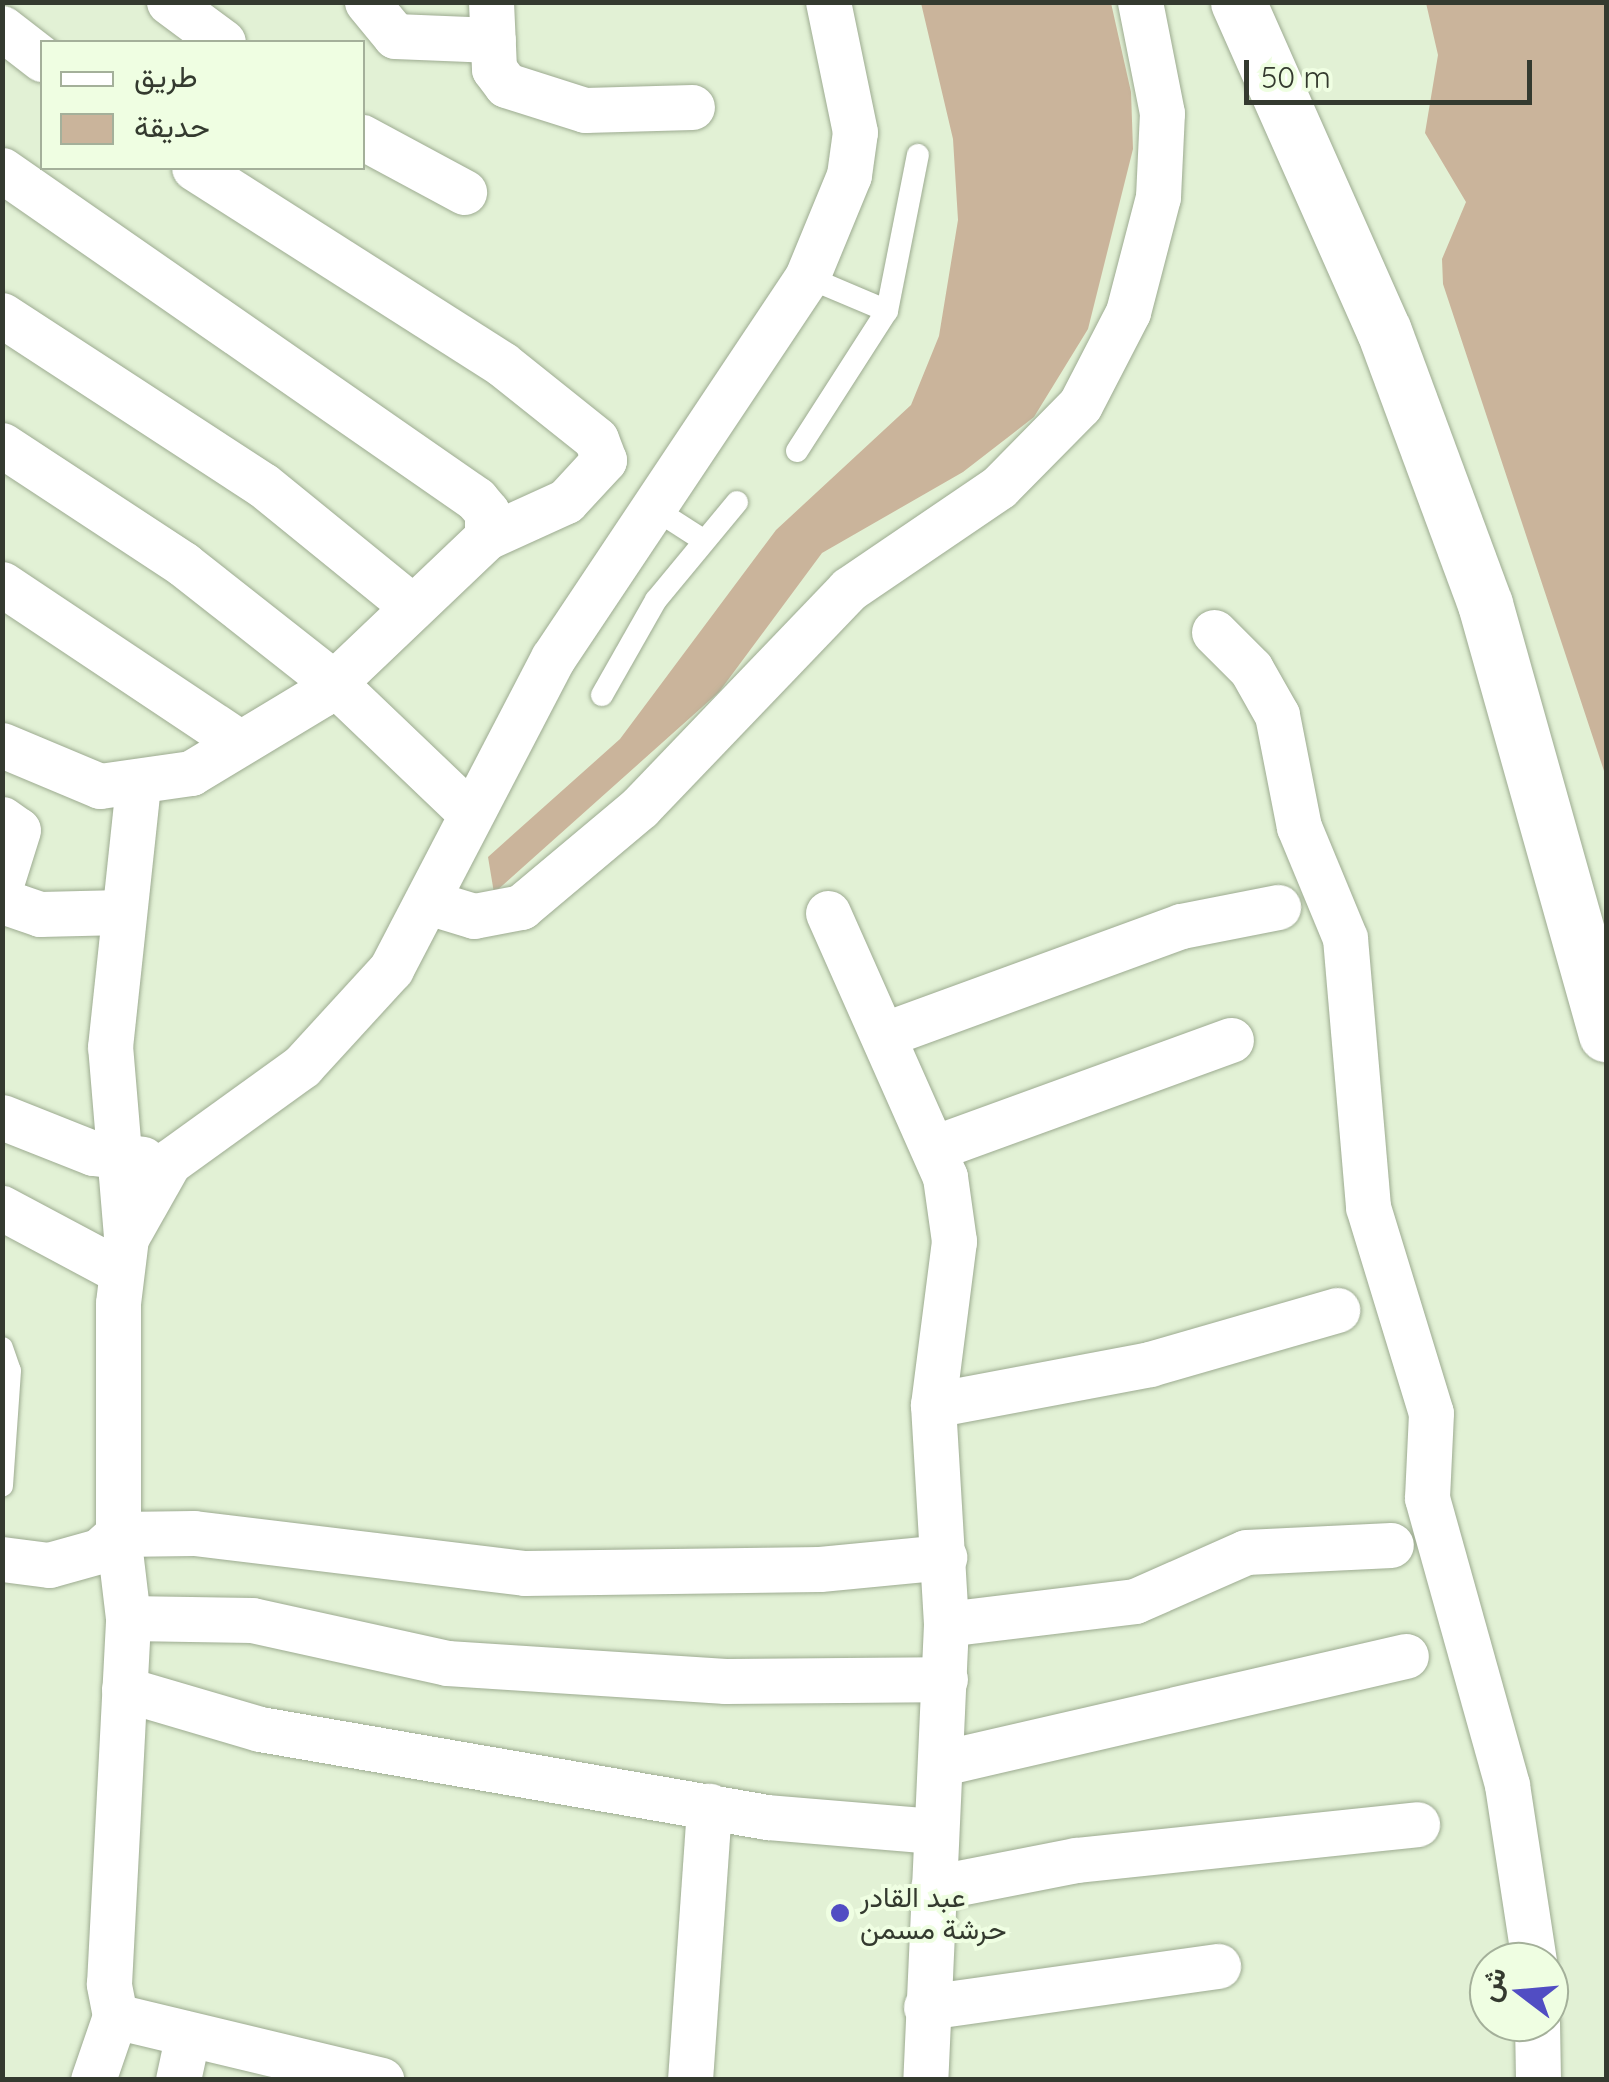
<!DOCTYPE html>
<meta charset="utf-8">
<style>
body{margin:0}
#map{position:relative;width:1609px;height:2082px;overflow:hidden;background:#e2f1d5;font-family:Quicksand,Vazirmatn,sans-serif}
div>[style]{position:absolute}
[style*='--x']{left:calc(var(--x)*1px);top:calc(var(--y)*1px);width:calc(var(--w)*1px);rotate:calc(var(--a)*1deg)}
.green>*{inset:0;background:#cab49b}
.roads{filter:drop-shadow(0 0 2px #9dab91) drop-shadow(0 0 2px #9dab91)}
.lane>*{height:22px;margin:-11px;padding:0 11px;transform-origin:11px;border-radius:11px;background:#fff}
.street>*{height:45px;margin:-22.5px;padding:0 22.5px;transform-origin:22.5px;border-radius:22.5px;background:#fff}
.secondary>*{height:55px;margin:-27.5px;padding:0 27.5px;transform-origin:27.5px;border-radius:27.5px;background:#fff}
.dots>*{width:28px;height:28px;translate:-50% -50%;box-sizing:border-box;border:5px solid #effee2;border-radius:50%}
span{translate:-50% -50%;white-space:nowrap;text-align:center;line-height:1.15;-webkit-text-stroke:8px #effee2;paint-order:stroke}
.poi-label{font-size:28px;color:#343a2f}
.left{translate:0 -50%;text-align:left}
.frame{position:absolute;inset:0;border:5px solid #343a2f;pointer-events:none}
.legend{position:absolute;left:40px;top:40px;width:325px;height:130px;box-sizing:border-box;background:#effee2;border:2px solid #a4b09a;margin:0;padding:12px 18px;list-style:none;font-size:30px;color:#343a2f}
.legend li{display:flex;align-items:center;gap:20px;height:50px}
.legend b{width:50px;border:2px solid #a4b09a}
.north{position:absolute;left:1469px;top:1942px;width:100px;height:100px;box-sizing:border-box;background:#effee2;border:2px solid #a4b09a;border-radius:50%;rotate:286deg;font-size:28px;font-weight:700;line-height:40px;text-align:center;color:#343a2f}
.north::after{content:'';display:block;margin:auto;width:35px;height:45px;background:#514dc3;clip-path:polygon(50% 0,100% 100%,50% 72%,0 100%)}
.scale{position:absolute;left:1244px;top:60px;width:288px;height:45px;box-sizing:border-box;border:5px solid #343a2f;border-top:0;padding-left:12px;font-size:30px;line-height:35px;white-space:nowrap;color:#343a2f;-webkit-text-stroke:8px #effee2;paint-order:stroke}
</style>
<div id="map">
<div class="green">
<i style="clip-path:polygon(921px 3px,1111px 3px,1131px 92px,1133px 149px,1088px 329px,1034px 417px,963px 472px,822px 553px,719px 692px,494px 893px,488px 857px,620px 739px,776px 530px,911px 405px,939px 336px,958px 220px,953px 139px)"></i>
<i style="clip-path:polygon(1426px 3px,1606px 3px,1606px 777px,1443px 284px,1442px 259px,1466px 202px,1425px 133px,1438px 55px)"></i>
</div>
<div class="roads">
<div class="lane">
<i style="--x:807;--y:277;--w:87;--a:23"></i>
<i style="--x:797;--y:451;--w:166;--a:-57.3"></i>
<i style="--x:887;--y:311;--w:159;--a:-78.8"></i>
<i style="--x:653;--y:508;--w:59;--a:32.6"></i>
<i style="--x:602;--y:695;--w:109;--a:-60.4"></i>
<i style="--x:656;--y:600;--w:127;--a:-50.4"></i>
<i style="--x:2;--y:1348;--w:24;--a:71"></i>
<i style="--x:10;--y:1371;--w:115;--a:94"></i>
</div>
<div class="street">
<i style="--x:169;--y:2;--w:67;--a:36.5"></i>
<i style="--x:367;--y:2;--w:44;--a:50.5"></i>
<i style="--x:395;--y:36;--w:98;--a:2.3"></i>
<i style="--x:491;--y:2;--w:67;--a:87.4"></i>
<i style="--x:494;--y:69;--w:20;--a:53"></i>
<i style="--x:506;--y:85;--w:83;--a:17.6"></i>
<i style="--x:585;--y:110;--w:107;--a:-1.6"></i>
<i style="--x:2;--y:28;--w:51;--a:37.8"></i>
<i style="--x:362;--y:137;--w:116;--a:28.3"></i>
<i style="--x:2;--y:170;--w:577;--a:34.76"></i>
<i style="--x:476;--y:499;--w:17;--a:50"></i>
<i style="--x:487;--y:512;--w:25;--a:90"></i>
<i style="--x:2;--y:315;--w:311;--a:33.1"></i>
<i style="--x:263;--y:485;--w:192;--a:39.1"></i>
<i style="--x:2;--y:445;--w:217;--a:33.3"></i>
<i style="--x:183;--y:564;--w:192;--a:38.2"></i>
<i style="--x:334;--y:683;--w:185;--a:43.7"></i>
<i style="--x:2;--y:584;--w:285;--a:33.7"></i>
<i style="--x:1214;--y:632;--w:52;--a:45"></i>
<i style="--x:1251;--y:669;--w:53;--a:60.5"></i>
<i style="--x:1277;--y:715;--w:114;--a:78.9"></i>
<i style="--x:1299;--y:827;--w:120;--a:67.5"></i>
<i style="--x:1345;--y:938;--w:270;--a:85.1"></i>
<i style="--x:1368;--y:1207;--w:215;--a:73"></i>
<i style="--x:1431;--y:1413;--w:85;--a:92.7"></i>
<i style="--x:1427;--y:1498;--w:298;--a:74.4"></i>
<i style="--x:1507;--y:1785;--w:179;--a:81.3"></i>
<i style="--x:2;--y:745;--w:106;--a:22.7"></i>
<i style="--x:100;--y:786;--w:92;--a:-8.1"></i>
<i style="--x:191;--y:773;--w:153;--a:-31.1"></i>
<i style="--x:322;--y:694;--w:228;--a:-43.6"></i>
<i style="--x:487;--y:537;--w:87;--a:-24.5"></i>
<i style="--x:566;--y:501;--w:56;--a:-47.2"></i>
<i style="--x:604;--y:460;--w:22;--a:-111"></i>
<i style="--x:596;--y:439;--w:120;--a:-141.4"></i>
<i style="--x:502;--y:364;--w:365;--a:-147.5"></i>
<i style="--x:2;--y:819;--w:19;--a:35"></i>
<i style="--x:18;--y:830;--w:53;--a:107.4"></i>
<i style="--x:2;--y:901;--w:40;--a:18.9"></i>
<i style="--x:40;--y:914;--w:82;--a:-1.4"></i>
<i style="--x:428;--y:902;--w:48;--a:16.9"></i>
<i style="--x:474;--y:916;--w:48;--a:-10.8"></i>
<i style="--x:521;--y:907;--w:155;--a:-40"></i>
<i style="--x:640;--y:807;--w:302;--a:-46.2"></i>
<i style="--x:849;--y:589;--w:181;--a:-34.2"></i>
<i style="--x:999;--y:487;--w:115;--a:-45.4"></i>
<i style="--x:1080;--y:405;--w:105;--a:-62.7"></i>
<i style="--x:1128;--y:312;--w:119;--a:-75.4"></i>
<i style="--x:1158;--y:197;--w:84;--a:-87.3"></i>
<i style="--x:1162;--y:113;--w:113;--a:-101.2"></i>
<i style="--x:828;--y:913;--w:289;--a:66.1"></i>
<i style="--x:945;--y:1177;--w:65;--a:82"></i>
<i style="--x:954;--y:1241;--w:165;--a:97.3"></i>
<i style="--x:933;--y:1405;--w:219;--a:86.6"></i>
<i style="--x:946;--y:1624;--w:456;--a:92.6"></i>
<i style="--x:883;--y:1035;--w:317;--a:-20.1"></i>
<i style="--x:1181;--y:926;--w:99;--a:-11.1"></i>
<i style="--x:2;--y:1117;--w:98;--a:21.6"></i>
<i style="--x:93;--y:1153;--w:50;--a:6.8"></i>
<i style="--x:934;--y:1148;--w:316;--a:-20"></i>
<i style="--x:2;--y:1208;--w:134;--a:28.1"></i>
<i style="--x:126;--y:1236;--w:190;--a:-94.8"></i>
<i style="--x:110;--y:1047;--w:262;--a:-83.9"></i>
<i style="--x:933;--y:1405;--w:221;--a:-10.7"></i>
<i style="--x:1150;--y:1364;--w:195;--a:-16.1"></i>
<i style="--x:2;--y:1559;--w:47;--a:7.3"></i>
<i style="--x:49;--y:1565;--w:52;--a:-15.6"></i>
<i style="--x:99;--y:1551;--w:25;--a:-42"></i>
<i style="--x:118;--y:1534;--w:76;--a:-0.8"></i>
<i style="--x:194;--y:1533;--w:333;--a:6.9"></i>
<i style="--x:525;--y:1573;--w:295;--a:-0.8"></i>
<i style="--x:820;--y:1569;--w:125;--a:-5.5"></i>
<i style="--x:128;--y:1618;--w:124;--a:0.9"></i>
<i style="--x:252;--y:1620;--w:200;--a:12.4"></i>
<i style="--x:447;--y:1663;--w:279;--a:3.7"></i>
<i style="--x:725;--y:1681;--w:220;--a:-0.5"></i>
<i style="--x:946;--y:1624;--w:190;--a:-6.9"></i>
<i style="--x:1135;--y:1601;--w:121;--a:-23.8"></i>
<i style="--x:1246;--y:1552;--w:145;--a:-2.8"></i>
<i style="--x:124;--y:1689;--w:142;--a:16.4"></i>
<i style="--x:260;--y:1729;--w:515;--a:9.85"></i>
<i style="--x:767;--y:1817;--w:169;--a:4.8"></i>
<i style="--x:942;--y:1763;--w:476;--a:-13"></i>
<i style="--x:933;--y:1888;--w:146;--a:-11.1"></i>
<i style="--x:1076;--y:1860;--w:343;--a:-6"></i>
<i style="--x:926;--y:2007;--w:295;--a:-8"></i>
<i style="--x:115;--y:2016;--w:274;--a:13.5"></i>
<i style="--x:1537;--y:2022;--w:58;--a:89"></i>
<i style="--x:93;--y:2080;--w:68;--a:-71"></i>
<i style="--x:115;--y:2016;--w:33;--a:-101"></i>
<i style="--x:109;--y:1984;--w:366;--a:-87"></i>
<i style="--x:128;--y:1618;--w:85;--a:-96.8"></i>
<i style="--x:118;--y:1534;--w:231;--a:-90"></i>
<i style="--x:118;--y:1303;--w:65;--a:-83"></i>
<i style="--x:126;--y:1238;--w:87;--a:-60.5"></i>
<i style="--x:169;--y:1162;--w:164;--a:-35.8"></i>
<i style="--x:302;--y:1066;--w:132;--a:-47.5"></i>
<i style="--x:391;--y:969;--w:351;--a:-62.5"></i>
<i style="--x:553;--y:658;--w:458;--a:-56.3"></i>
<i style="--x:807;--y:277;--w:110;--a:-67.6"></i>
<i style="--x:849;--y:175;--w:43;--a:-82.1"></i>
<i style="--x:855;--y:132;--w:133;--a:-101.7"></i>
<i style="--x:178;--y:2080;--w:43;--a:-77.9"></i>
<i style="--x:690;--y:2080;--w:275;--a:-86"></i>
</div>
<div class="secondary">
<i style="--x:1238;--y:2;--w:360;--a:66.1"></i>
<i style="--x:1384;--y:331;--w:291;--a:69.7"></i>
<i style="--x:1485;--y:604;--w:447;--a:74.3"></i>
</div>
</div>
<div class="dots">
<i style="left:840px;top:1913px;background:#514dc3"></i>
</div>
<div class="poi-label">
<span class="left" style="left:860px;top:1913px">عبد القادر<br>حرشة مسمن</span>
</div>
<div class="frame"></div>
<ul class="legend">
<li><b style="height:12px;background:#fff"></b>طريق</li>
<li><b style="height:28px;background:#cab49b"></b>حديقة</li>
</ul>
<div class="north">ش</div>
<div class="scale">50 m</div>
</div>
